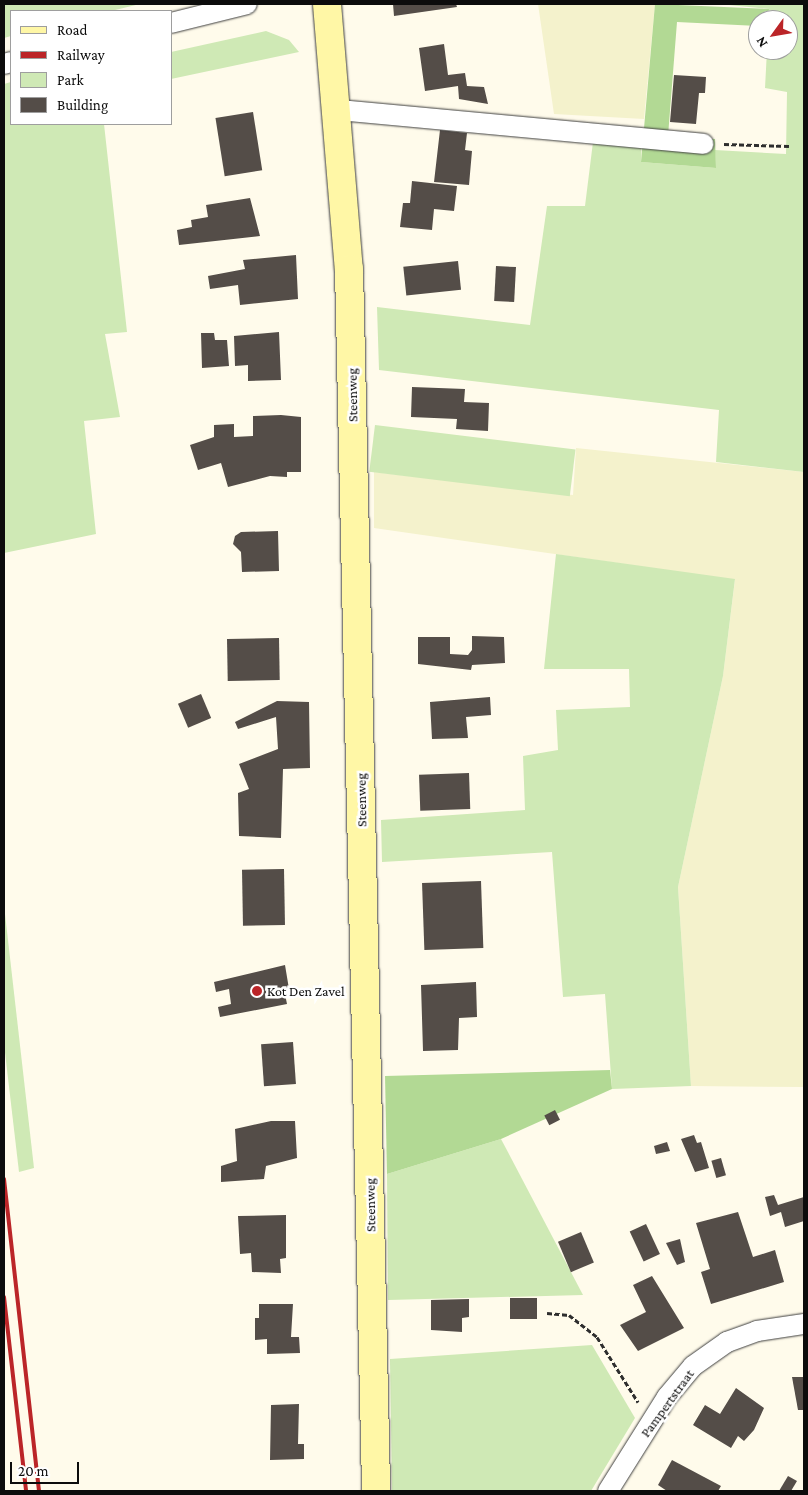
<!DOCTYPE html>
<style>
body{margin:0}
#map{position:relative;width:808px;height:1495px;overflow:hidden;background:#fffbeb;font-family:"Crimson Pro",serif}
div>[style]{position:absolute}
[style*='--x']{left:calc(var(--x)*1px);top:calc(var(--y)*1px);width:calc(var(--w)*1px);rotate:calc(var(--a)*1deg)}
.farmland>*{inset:0;background:#f4f2cc}
.green>*{inset:0;background:#cfe9b5;transform-origin:0 0}
.forest>*{inset:0;background:#b2d994}
.building>*{inset:0;background:#544d48;transform-origin:0 0}
.path>*{height:3px;margin-top:-1.5px;transform-origin:0;background:repeating-linear-gradient(90deg,#2e2e2e 0 5px,transparent 0 7.5px)}
.roads{filter:drop-shadow(0 0 1px #3f3f3f) drop-shadow(0 0 1px #3f3f3f)}
.minor>*{height:20px;margin:-10px;padding:0 10px;transform-origin:10px;border-radius:10px;background:#fff}
.secondary>*{height:28px;margin:-14px;padding:0 14px;transform-origin:14px;border-radius:14px;background:#fff7a6}
.rail>*{height:4px;margin:-2px;padding:0 2px;transform-origin:2px;border-radius:2px;background:#bb2528}
.dots>*{width:14px;height:14px;translate:-50% -50%;box-sizing:border-box;border:2px solid #fff;border-radius:50%}
span{translate:-50% -50%;white-space:nowrap;text-align:center;line-height:1.15;-webkit-text-stroke:5px #fff;paint-order:stroke}
.street-label{font-size:14px;color:#0c0c0c}
.poi-label{font-size:14px;color:#0c0c0c}
.left{translate:0 -50%;text-align:left}
.frame{position:absolute;inset:0;border:5px solid #0c0c0c;pointer-events:none}
.legend{position:absolute;left:10px;top:10px;width:162px;height:115px;box-sizing:border-box;background:#fff;border:1px solid #9e9e9e;margin:0;padding:6px 9px;list-style:none;font-size:15px;color:#0c0c0c}
.legend li{display:flex;align-items:center;gap:10px;height:25px}
.legend b{width:25px;border:1px solid #9e9e9e}
.north{position:absolute;left:748px;top:10px;width:50px;height:50px;box-sizing:border-box;background:#fff;border:1px solid #9e9e9e;border-radius:50%;rotate:238deg;font-size:14px;font-weight:700;line-height:20px;text-align:center;color:#0c0c0c}
.north::after{content:'';display:block;margin:auto;width:18px;height:22px;background:#bb2528;clip-path:polygon(50% 0,100% 100%,50% 72%,0 100%)}
.scale{position:absolute;left:10px;top:1462px;width:69px;height:22px;box-sizing:border-box;border:2px solid #0c0c0c;border-top:0;padding-left:6px;font-size:15px;line-height:18px;white-space:nowrap;color:#0c0c0c;-webkit-text-stroke:4px #fff;paint-order:stroke}
</style>
<div id="map">
<div class="farmland">
<i style="clip-path:polygon(538px 4px,655px 4px,644px 119px,554px 114px)"></i>
<i style="clip-path:polygon(576px 448px,804px 472px,804px 1087px,691px 1086px,678px 887px,723px 676px,735px 580px,374px 528px,374px 472px,573px 495px)"></i>
</div>
<div class="green">
<i style="clip-path:polygon(4px 4px,140px 4px,111px 11px,11px 11px,11px 36px,4px 38px)"></i>
<i style="clip-path:polygon(719px 4px,804px 4px,804px 472px,716px 462px,719px 410px,379px 370px,377px 307px,530px 325px,547px 206px,585px 206px,594px 134px,642px 133px,641px 162px,716px 168px,715px 150px,786px 154px,787px 92px,765px 88px,767px 50px,788px 50px,788px 20px,768px 20px,769px 9px)"></i>
<i style="clip-path:polygon(266px 31px,289px 40px,299px 52px,171px 79px,171px 52px)"></i>
<i style="clip-path:polygon(11px 82px,11px 124px,104px 124px,127px 332px,105px 334px,120px 417px,84px 421px,96px 534px,4px 553px,4px 84px)"></i>
<i style="left:375px;top:425px;width:202px;height:47px;rotate:7deg"></i>
<i style="clip-path:polygon(556px 554px,735px 579px,723px 676px,678px 887px,691px 1086px,612px 1089px,605px 994px,563px 997px,552px 852px,382px 862px,381px 820px,525px 810px,523px 756px,558px 750px,556px 710px,630px 707px,629px 669px,544px 669px)"></i>
<i style="clip-path:polygon(4px 905px,34px 1168px,19px 1172px,4px 1044px)"></i>
<i style="clip-path:polygon(501px 1139px,583px 1295px,388px 1300px,387px 1174px)"></i>
<i style="clip-path:polygon(592px 1345px,635px 1418px,591px 1491px,392px 1491px,390px 1359px)"></i>
</div>
<div class="forest">
<i style="clip-path:polygon(655px 4px,769px 9px,768px 20px,758px 20px,758px 26px,677px 22px,668px 136px,715px 139px,716px 168px,641px 162px)"></i>
<i style="clip-path:polygon(610px 1070px,612px 1089px,501px 1139px,387px 1174px,385px 1076px)"></i>
</div>
<div class="building">
<i style="clip-path:polygon(393px 4px,456px 4px,457px 7px,394px 16px)"></i>
<i style="clip-path:polygon(444px 44px,448px 75px,465px 73px,467px 86px,484px 87px,488px 104px,459px 99px,458px 86px,425px 91px,419px 48px)"></i>
<i style="clip-path:polygon(674px 75px,706px 77px,705px 93px,699px 93px,696px 124px,670px 122px)"></i>
<i style="left:253px;top:112px;width:59px;height:38px;rotate:81deg"></i>
<i style="clip-path:polygon(440px 130px,467px 133px,465px 150px,472px 151px,469px 185px,434px 182px)"></i>
<i style="clip-path:polygon(412px 181px,457px 186px,454px 211px,434px 209px,432px 230px,400px 227px,403px 203px,410px 203px)"></i>
<i style="clip-path:polygon(250px 198px,260px 236px,179px 245px,177px 230px,192px 227px,191px 220px,208px 217px,206px 205px)"></i>
<i style="clip-path:polygon(296px 255px,298px 299px,240px 305px,238px 285px,210px 289px,208px 276px,245px 269px,243px 260px)"></i>
<i style="left:458px;top:261px;width:29px;height:55px;rotate:84deg"></i>
<i style="left:496px;top:266px;width:20px;height:35px;rotate:3deg"></i>
<i style="clip-path:polygon(279px 332px,281px 380px,248px 381px,248px 365px,235px 366px,234px 336px)"></i>
<i style="clip-path:polygon(201px 333px,214px 333px,215px 340px,227px 340px,229px 366px,202px 368px)"></i>
<i style="clip-path:polygon(412px 387px,465px 389px,464px 402px,489px 403px,488px 431px,456px 429px,457px 419px,411px 417px)"></i>
<i style="clip-path:polygon(281px 415px,301px 417px,301px 472px,287px 472px,287px 477px,270px 476px,228px 487px,221px 463px,198px 470px,190px 445px,214px 437px,214px 425px,234px 424px,234px 437px,253px 436px,253px 416px)"></i>
<i style="clip-path:polygon(278px 531px,279px 571px,242px 572px,241px 552px,233px 544px,235px 536px,241px 532px)"></i>
<i style="clip-path:polygon(472px 636px,504px 637px,505px 663px,472px 665px,471px 670px,418px 664px,418px 637px,450px 637px,450px 654px,468px 655px,472px 650px)"></i>
<i style="left:279px;top:638px;width:42px;height:52px;rotate:89deg"></i>
<i style="left:201px;top:694px;width:26px;height:25px;rotate:67deg"></i>
<i style="clip-path:polygon(490px 697px,491px 715px,466px 717px,468px 738px,432px 739px,430px 702px)"></i>
<i style="clip-path:polygon(277px 701px,309px 702px,310px 768px,283px 769px,281px 838px,239px 836px,238px 793px,249px 789px,239px 764px,278px 749px,276px 717px,238px 729px,235px 722px)"></i>
<i style="left:469px;top:773px;width:36px;height:50px;rotate:88deg"></i>
<i style="left:284px;top:869px;width:56px;height:42px;rotate:89deg"></i>
<i style="left:481px;top:881px;width:67px;height:59px;rotate:88deg"></i>
<i style="clip-path:polygon(285px 965px,289px 989px,284px 989px,287px 1004px,220px 1017px,218px 1007px,231px 1004px,229px 989px,216px 992px,214px 982px)"></i>
<i style="clip-path:polygon(476px 982px,477px 1017px,459px 1018px,458px 1050px,423px 1051px,421px 985px)"></i>
<i style="left:293px;top:1042px;width:42px;height:32px;rotate:86deg"></i>
<i style="left:555px;top:1110px;width:11px;height:12px;rotate:63deg"></i>
<i style="clip-path:polygon(271px 1121px,295px 1121px,297px 1158px,266px 1166px,264px 1179px,221px 1182px,221px 1166px,237px 1161px,235px 1129px)"></i>
<i style="clip-path:polygon(694px 1135px,697px 1143px,701px 1142px,709px 1168px,695px 1172px,681px 1139px)"></i>
<i style="clip-path:polygon(667px 1142px,670px 1151px,656px 1154px,654px 1146px)"></i>
<i style="left:721px;top:1158px;width:18px;height:10px;rotate:74deg"></i>
<i style="clip-path:polygon(774px 1195px,778px 1205px,804px 1197px,804px 1221px,785px 1227px,781px 1212px,770px 1216px,765px 1197px)"></i>
<i style="clip-path:polygon(738px 1212px,753px 1257px,775px 1250px,784px 1282px,711px 1304px,701px 1272px,710px 1269px,696px 1223px)"></i>
<i style="clip-path:polygon(286px 1215px,286px 1258px,280px 1259px,281px 1273px,252px 1272px,251px 1253px,240px 1254px,238px 1216px)"></i>
<i style="left:646px;top:1224px;width:33px;height:18px;rotate:65deg"></i>
<i style="left:581px;top:1232px;width:33px;height:25px;rotate:67deg"></i>
<i style="clip-path:polygon(680px 1239px,685px 1262px,677px 1265px,666px 1243px)"></i>
<i style="clip-path:polygon(652px 1276px,684px 1328px,638px 1351px,620px 1325px,646px 1312px,633px 1285px)"></i>
<i style="left:510px;top:1298px;width:27px;height:21px"></i>
<i style="clip-path:polygon(469px 1299px,469px 1317px,462px 1318px,462px 1332px,431px 1330px,431px 1300px)"></i>
<i style="clip-path:polygon(259px 1304px,293px 1304px,291px 1337px,299px 1337px,300px 1353px,267px 1354px,267px 1339px,255px 1340px,255px 1318px,259px 1318px)"></i>
<i style="clip-path:polygon(792px 1377px,804px 1377px,804px 1410px,798px 1410px)"></i>
<i style="clip-path:polygon(736px 1388px,764px 1408px,754px 1430px,744px 1441px,738px 1436px,731px 1448px,693px 1425px,705px 1405px,720px 1414px)"></i>
<i style="clip-path:polygon(299px 1404px,298px 1444px,304px 1444px,304px 1459px,270px 1460px,271px 1405px)"></i>
<i style="clip-path:polygon(672px 1460px,721px 1486px,718px 1491px,667px 1491px,658px 1485px)"></i>
<i style="clip-path:polygon(788px 1476px,797px 1481px,791px 1491px,779px 1491px)"></i>
</div>
<div class="path">
<i style="--x:724;--y:144;--w:65;--a:1.8"></i>
<i style="--x:547;--y:1313;--w:22;--a:5"></i>
<i style="--x:569;--y:1315;--w:36;--a:38"></i>
<i style="--x:597;--y:1337;--w:77;--a:57.8"></i>
</div>
<div class="roads">
<div class="minor">
<i style="--x:171;--y:23;--w:78;--a:-14"></i>
<i style="--x:4;--y:64;--w:7;--a:-16"></i>
<i style="--x:338;--y:110;--w:367;--a:5.3"></i>
<i style="--x:608;--y:1491;--w:111;--a:-57.9"></i>
<i style="--x:667;--y:1397;--w:40;--a:-50"></i>
<i style="--x:693;--y:1366;--w:42;--a:-35.2"></i>
<i style="--x:727;--y:1342;--w:32;--a:-20"></i>
<i style="--x:757;--y:1331;--w:48;--a:-8.5"></i>
</div>
<div class="secondary">
<i style="--x:327;--y:4;--w:266;--a:85.3"></i>
<i style="--x:349;--y:269;--w:1222;--a:88.73"></i>
</div>
</div>
<div class="rail">
<i style="--x:4;--y:1179;--w:314;--a:83.6"></i>
<i style="--x:4;--y:1297;--w:195;--a:83.5"></i>
</div>
<div class="dots">
<i style="left:257px;top:991px;background:#bb2528"></i>
</div>
<div class="street-label">
<span style="left:352px;top:395px;rotate:-91deg">Steenweg</span>
<span style="left:361px;top:800px;rotate:-91deg">Steenweg</span>
<span style="left:370px;top:1205px;rotate:-91deg">Steenweg</span>
<span style="left:667px;top:1403px;rotate:-54deg">Pampertstraat</span>
</div>
<div class="poi-label">
<span class="left" style="left:267px;top:991px">Kot Den Zavel</span>
</div>
<div class="frame"></div>
<ul class="legend">
<li><b style="height:6px;background:#fff7a6"></b>Road</li>
<li><b style="height:6px;background:#bb2528"></b>Railway</li>
<li><b style="height:14px;background:#cfe9b5"></b>Park</li>
<li><b style="height:14px;background:#544d48"></b>Building</li>
</ul>
<div class="north">N</div>
<div class="scale">20 m</div>
</div>
